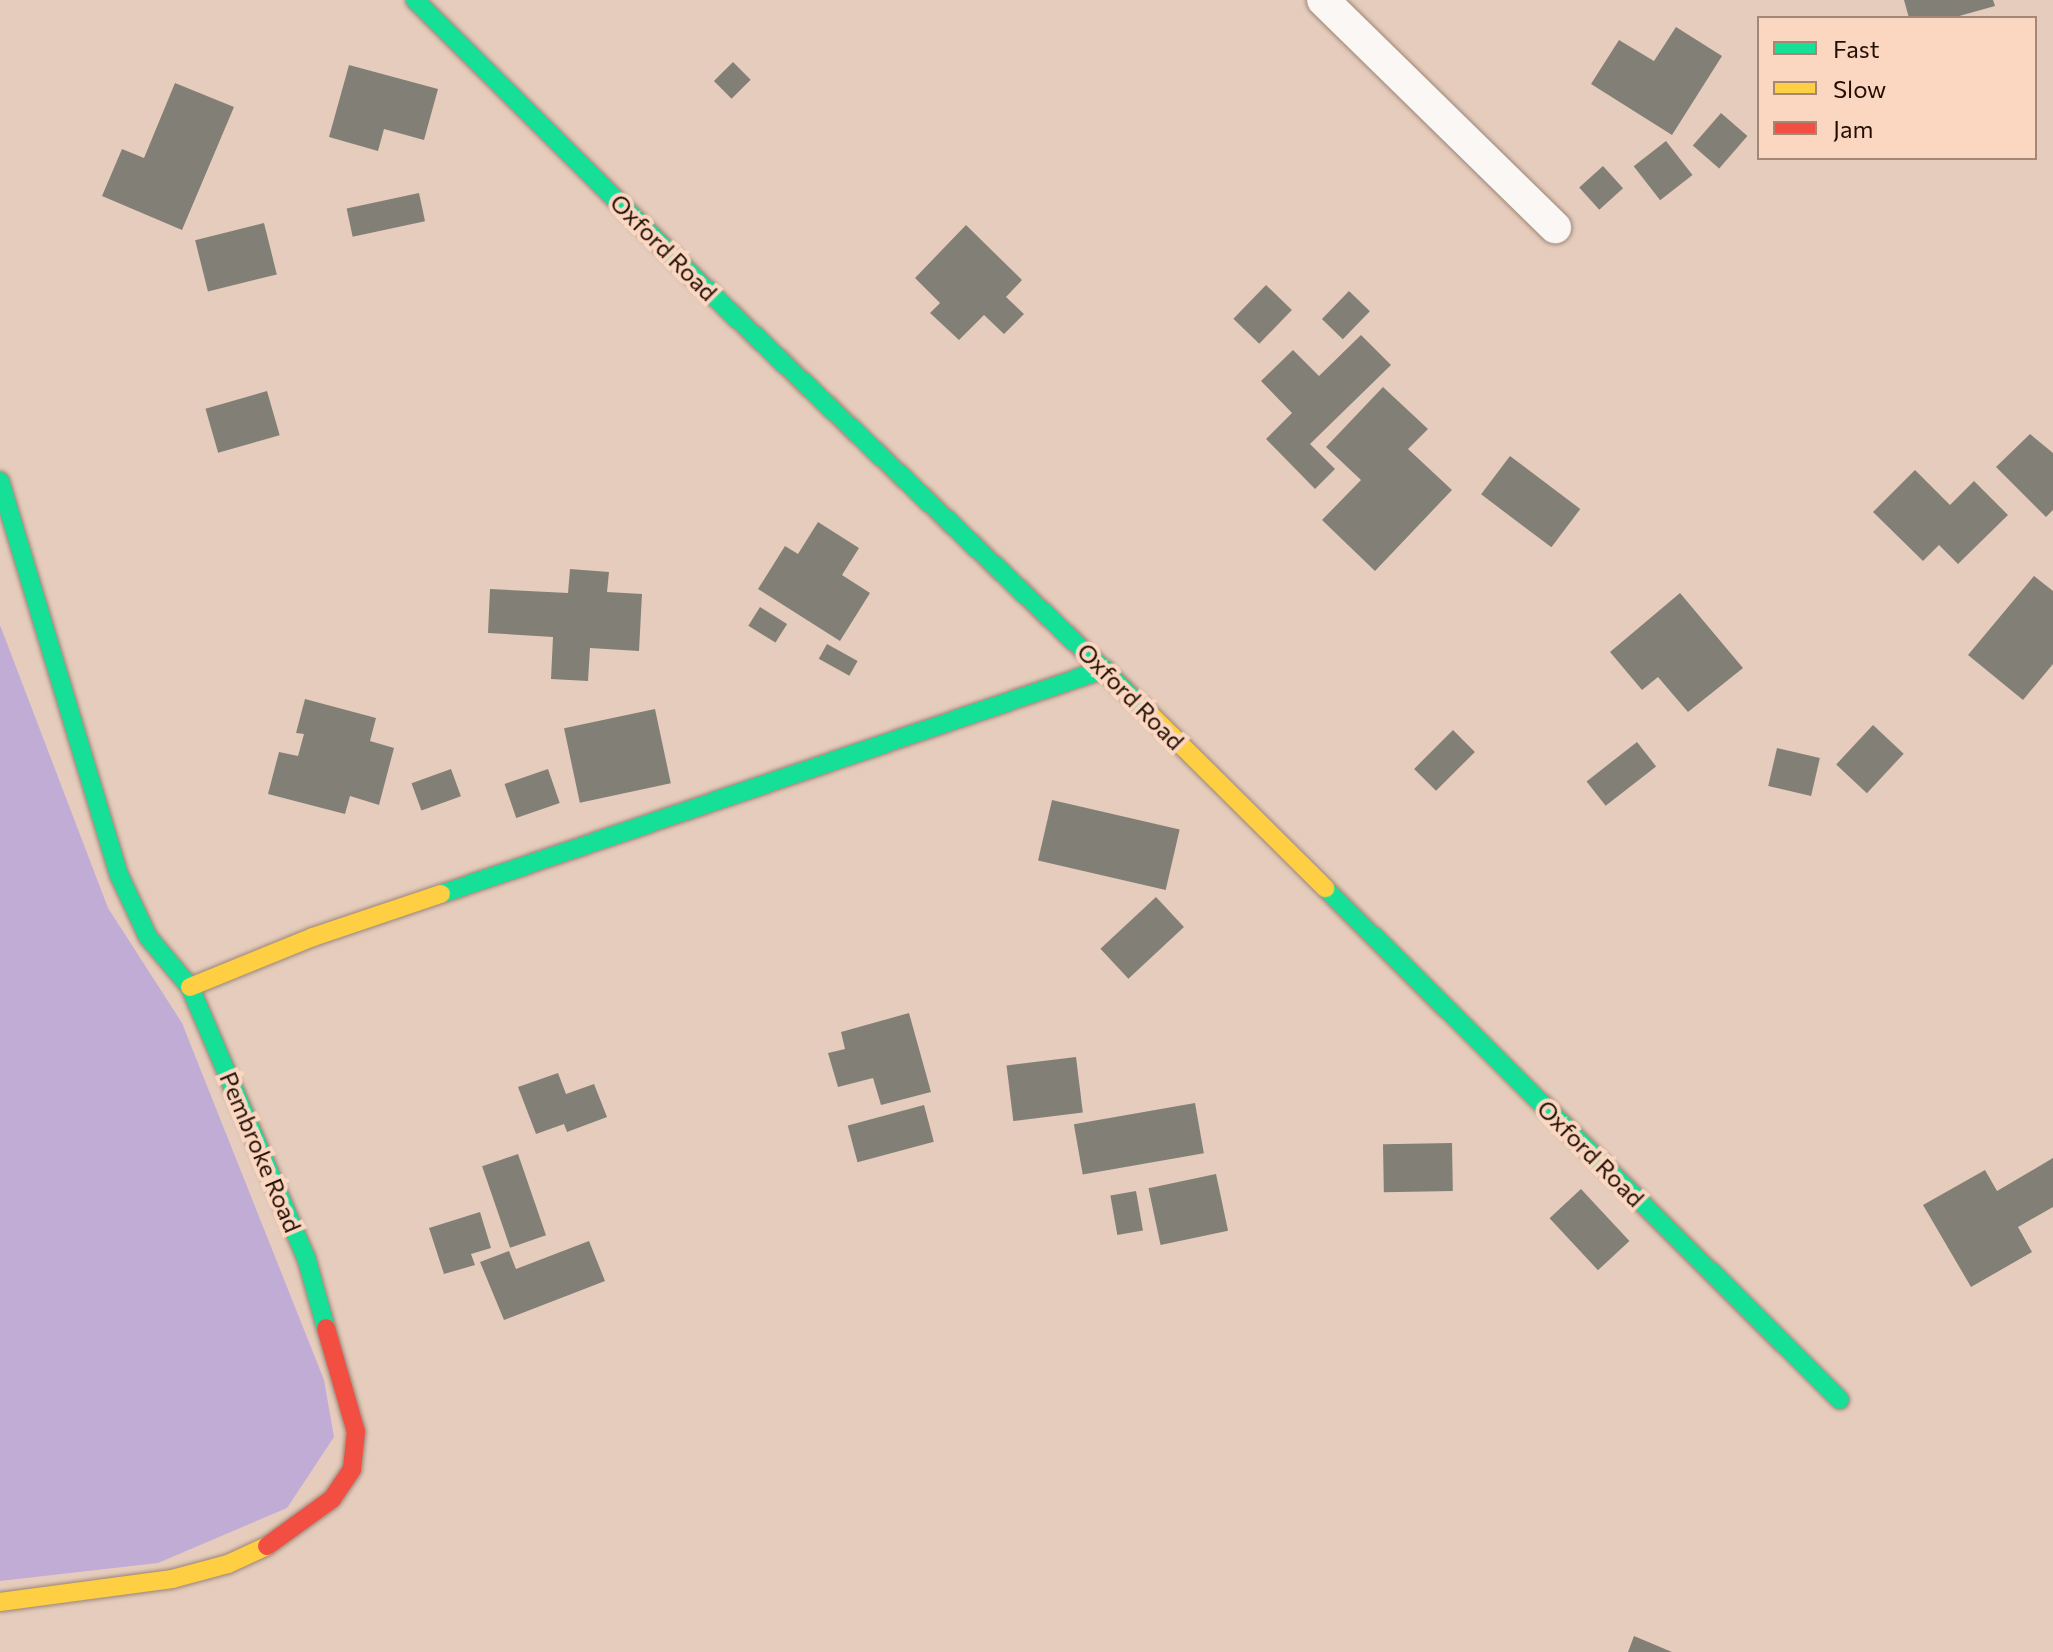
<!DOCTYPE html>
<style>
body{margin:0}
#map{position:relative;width:2053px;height:1652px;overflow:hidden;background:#e6ccbc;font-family:Commissioner,sans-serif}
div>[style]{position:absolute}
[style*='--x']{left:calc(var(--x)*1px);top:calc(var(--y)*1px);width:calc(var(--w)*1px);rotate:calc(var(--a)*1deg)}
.green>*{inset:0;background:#c1acd6}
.building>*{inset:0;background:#828076;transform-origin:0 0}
.roads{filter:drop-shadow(0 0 2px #9a8577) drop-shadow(0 0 2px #9a8577)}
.street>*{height:32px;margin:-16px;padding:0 16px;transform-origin:16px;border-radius:16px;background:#fbf7f5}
.fast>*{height:18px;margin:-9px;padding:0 9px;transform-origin:9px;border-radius:9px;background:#16e098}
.slow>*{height:18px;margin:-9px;padding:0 9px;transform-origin:9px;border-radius:9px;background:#ffcf43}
.jam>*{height:18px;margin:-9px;padding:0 9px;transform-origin:9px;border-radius:9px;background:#f24e42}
span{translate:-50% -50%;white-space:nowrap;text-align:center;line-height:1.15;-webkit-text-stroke:8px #fbd7c2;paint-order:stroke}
.street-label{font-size:24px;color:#230e03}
.legend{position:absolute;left:1757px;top:16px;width:280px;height:144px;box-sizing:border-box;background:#fbd7c2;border:2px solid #a58776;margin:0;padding:10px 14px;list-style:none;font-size:24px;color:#230e03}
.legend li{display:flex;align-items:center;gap:16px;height:40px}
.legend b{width:40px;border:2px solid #a58776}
</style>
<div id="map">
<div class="green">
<i style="clip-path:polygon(0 625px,108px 908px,182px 1023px,324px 1380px,334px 1437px,287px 1508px,158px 1563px,0 1581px)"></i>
</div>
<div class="building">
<i style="clip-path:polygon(1904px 0,1993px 0,1995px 6px,1952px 18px,1909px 18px)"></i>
<i style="clip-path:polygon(1676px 27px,1722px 56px,1672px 135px,1591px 84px,1619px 40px,1654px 61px)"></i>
<i style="left:733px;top:62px;width:25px;height:27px;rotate:45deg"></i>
<i style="clip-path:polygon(349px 65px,438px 89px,424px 140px,384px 129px,378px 151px,329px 137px)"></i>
<i style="clip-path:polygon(175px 83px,234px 107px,182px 230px,102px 196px,122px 149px,144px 158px)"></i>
<i style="left:1721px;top:113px;width:35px;height:43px;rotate:41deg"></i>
<i style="left:1666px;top:141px;width:43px;height:41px;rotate:52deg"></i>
<i style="left:1603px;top:166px;width:30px;height:32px;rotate:48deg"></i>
<i style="left:419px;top:193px;width:29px;height:74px;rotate:78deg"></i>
<i style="left:264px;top:223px;width:53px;height:71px;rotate:76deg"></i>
<i style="clip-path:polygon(966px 225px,1022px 280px,1006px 297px,1024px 314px,1004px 334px,984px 315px,959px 340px,930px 313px,940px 303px,915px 278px)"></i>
<i style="left:1266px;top:285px;width:36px;height:47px;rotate:44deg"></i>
<i style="left:1349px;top:291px;width:29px;height:39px;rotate:44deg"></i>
<i style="clip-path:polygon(1361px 335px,1391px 365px,1310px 444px,1335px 469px,1315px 489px,1266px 439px,1292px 413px,1261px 381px,1293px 350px,1319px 376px)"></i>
<i style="clip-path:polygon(1383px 387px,1428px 429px,1408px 449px,1452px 490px,1375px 571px,1322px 520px,1361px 480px,1326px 447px)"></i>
<i style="left:267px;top:391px;width:46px;height:64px;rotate:74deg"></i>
<i style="clip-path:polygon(2030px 434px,2053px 453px,2053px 510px,2046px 517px,1996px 467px)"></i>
<i style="left:1510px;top:456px;width:88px;height:48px;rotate:37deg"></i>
<i style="clip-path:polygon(1915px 470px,1950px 505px,1974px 481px,2008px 515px,1958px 564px,1939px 545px,1923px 561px,1873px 512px)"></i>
<i style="clip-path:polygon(818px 522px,859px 548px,842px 575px,870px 593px,840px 641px,758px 589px,785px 546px,798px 554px)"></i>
<i style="clip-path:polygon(570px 569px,609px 572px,607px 592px,642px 594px,639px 651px,590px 648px,588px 681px,551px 679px,553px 637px,488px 633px,490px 589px,568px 593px)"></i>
<i style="clip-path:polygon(2034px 576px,2053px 591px,2053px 664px,2023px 700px,1968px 655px)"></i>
<i style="clip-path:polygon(1680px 593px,1743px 668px,1688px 712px,1658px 677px,1642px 690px,1610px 652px)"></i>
<i style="left:760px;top:607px;width:32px;height:22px;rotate:32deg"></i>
<i style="left:827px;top:644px;width:35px;height:17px;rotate:29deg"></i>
<i style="clip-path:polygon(305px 699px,376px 718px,370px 741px,394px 748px,379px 805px,350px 796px,345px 814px,268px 794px,279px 752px,298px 756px,304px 734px,296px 733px)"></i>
<i style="left:655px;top:709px;width:76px;height:93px;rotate:78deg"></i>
<i style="left:1873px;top:725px;width:42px;height:54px;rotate:43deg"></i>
<i style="left:1453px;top:730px;width:31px;height:55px;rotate:45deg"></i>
<i style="left:1637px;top:742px;width:31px;height:64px;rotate:52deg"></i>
<i style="left:1777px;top:748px;width:44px;height:39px;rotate:13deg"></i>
<i style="left:451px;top:769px;width:29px;height:42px;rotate:70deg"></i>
<i style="left:548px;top:769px;width:36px;height:46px;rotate:71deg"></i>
<i style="left:1052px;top:800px;width:131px;height:62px;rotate:13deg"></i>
<i style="left:1156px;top:897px;width:41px;height:76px;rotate:47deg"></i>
<i style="clip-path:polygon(909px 1013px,931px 1092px,881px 1105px,873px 1078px,838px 1087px,828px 1053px,845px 1049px,841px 1032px)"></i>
<i style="left:1076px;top:1057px;width:56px;height:70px;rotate:83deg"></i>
<i style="clip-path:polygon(558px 1073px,566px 1094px,594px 1084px,607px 1117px,567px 1132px,564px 1124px,536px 1134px,518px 1087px)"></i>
<i style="left:1195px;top:1103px;width:51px;height:123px;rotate:80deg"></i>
<i style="left:924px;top:1105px;width:38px;height:79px;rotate:75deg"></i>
<i style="left:1452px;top:1143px;width:48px;height:69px;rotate:89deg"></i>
<i style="left:518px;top:1154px;width:86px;height:38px;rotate:71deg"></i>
<i style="clip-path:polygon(2053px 1158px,2053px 1207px,2018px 1227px,2032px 1252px,1971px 1287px,1923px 1205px,1985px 1170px,1997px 1191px)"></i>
<i style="left:1216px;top:1174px;width:58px;height:69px;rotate:78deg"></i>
<i style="left:1581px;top:1189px;width:71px;height:43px;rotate:47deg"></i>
<i style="left:1136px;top:1191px;width:40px;height:26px;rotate:80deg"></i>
<i style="clip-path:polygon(480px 1212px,491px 1248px,471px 1254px,475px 1265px,444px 1274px,429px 1228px)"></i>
<i style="clip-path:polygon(589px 1241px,605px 1281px,504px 1320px,480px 1262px,509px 1251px,516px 1269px)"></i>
<i style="clip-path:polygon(1634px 1636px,1672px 1652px,1628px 1652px)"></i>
</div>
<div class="roads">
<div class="street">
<i style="--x:1323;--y:0;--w:325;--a:44.4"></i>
</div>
<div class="fast">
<i style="--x:415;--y:0;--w:399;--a:44.8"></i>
<i style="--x:698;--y:281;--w:630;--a:43.78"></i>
<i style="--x:0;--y:481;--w:412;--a:73.2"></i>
<i style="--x:119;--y:875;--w:68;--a:64.9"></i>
<i style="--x:148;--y:937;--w:65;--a:50"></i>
<i style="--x:190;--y:987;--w:294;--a:66.8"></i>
<i style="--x:306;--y:1257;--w:74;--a:74.3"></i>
<i style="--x:1325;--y:888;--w:726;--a:44.83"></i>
<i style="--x:441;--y:894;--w:701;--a:-18.72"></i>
</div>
<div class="slow">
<i style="--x:1153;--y:717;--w:243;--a:44.8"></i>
<i style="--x:190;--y:987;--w:133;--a:-22.1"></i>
<i style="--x:313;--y:937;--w:135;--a:-18.6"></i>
<i style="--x:0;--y:1602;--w:174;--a:-7.6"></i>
<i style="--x:172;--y:1579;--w:58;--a:-15"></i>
<i style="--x:228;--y:1564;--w:43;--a:-24.8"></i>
</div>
<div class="jam">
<i style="--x:267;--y:1546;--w:80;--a:-35.9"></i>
<i style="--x:332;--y:1499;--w:36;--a:-56"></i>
<i style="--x:352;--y:1469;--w:37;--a:-84"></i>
<i style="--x:356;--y:1432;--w:108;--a:-106.1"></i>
</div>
</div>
<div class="street-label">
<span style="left:664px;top:247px;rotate:45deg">Oxford Road</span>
<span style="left:1131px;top:696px;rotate:45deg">Oxford Road</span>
<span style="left:261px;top:1152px;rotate:67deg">Pembroke Road</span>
<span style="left:1591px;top:1153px;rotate:45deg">Oxford Road</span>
</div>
<ul class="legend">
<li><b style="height:10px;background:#16e098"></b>Fast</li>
<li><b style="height:10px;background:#ffcf43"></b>Slow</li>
<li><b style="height:10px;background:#f24e42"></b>Jam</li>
</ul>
</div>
